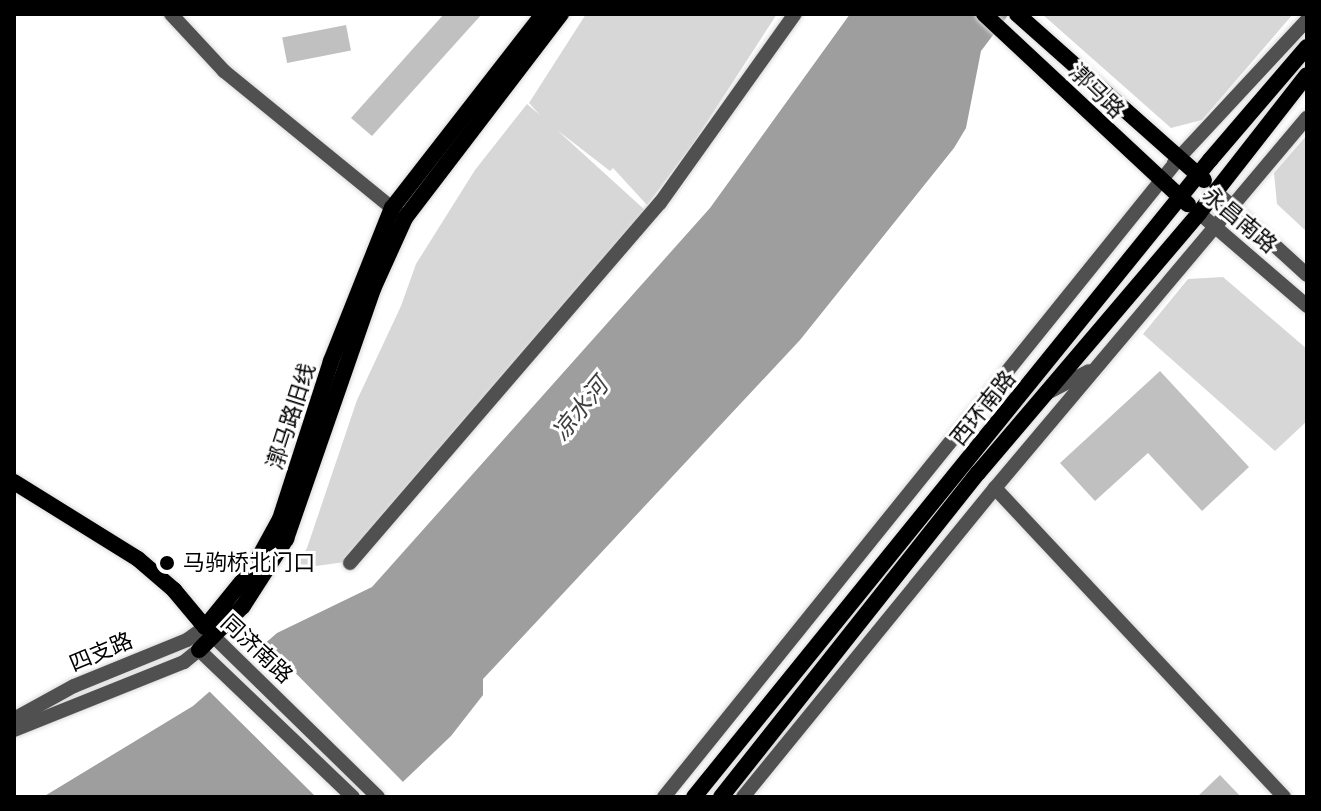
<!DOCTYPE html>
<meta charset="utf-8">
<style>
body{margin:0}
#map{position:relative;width:1321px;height:811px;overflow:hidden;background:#fff;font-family:Poppins,"Noto Sans SC",sans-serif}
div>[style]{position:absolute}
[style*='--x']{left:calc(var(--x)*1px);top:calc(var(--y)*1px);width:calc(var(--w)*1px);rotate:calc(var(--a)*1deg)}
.green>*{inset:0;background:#d7d7d7}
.water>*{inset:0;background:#9e9e9e}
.pier>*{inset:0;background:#fff}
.building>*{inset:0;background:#c0c0c0;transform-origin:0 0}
.roads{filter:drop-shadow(0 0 2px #dbdbdb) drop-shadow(0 0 2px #dbdbdb)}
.minor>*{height:14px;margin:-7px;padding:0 7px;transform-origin:7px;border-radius:7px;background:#505050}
.major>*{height:16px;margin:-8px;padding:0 8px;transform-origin:8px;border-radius:8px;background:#000}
.dots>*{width:22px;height:22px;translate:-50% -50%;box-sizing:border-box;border:4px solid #fff;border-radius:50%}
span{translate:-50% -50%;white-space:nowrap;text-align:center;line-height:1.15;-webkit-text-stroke:6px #fff;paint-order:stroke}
.street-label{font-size:22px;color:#000}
.poi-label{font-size:22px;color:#000}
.left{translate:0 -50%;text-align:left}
.water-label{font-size:24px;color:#3f3f3f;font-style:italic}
.frame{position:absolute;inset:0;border:16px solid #000;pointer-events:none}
</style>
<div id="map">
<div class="green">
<i style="clip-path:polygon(586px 14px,777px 14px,692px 145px,647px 205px,613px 168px,610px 171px,557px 130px,646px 211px,345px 562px,294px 569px,307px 548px,357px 400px,401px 306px,416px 264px,475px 170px,527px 104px,540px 115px,529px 103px)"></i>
<i style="clip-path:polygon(1042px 14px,1293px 14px,1202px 120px,1171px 128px)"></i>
<i style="clip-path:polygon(1307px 135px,1307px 232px,1277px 204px,1274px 173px)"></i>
<i style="clip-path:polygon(1223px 277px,1307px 349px,1307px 421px,1275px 451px,1143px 334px,1188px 279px)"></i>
</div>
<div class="water">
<i style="clip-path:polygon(850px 14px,1009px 14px,981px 51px,966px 128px,954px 148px,800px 340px,483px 679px,483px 695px,451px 736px,387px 797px,43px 797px,193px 706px,277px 633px,372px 587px,710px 208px)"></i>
</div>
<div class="pier">
<i style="clip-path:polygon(263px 640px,406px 785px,393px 797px,316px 797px,207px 689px)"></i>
</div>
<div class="building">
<i style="clip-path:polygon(444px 14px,482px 14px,372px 136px,351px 118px)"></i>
<i style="left:346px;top:25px;width:26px;height:65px;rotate:79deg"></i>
<i style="clip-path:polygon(1160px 371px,1249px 467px,1202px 511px,1148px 453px,1095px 501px,1060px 463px)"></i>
<i style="clip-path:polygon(1220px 775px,1241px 797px,1197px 797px)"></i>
</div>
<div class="roads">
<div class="minor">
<i style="--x:171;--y:14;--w:78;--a:47.1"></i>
<i style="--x:224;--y:71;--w:225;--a:39.2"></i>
<i style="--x:1174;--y:163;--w:195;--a:-47.1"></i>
<i style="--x:1214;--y:190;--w:126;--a:42.4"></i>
<i style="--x:1199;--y:213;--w:143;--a:40.7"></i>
<i style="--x:1047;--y:393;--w:47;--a:-27.6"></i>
<i style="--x:995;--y:488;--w:423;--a:46.9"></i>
<i style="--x:350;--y:563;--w:475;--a:-49.3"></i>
<i style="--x:660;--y:203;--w:232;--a:-54.5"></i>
<i style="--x:207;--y:630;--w:239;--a:44.3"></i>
<i style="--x:199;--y:650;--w:213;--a:43.7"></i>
<i style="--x:14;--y:719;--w:68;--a:-28.8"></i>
<i style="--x:74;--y:686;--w:122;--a:-22.2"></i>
<i style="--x:187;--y:640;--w:22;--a:-36"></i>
<i style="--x:14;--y:730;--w:183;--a:-21.8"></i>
<i style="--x:184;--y:662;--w:19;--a:-39"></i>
<i style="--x:664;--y:797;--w:822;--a:-51.12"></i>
<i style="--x:743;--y:797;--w:399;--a:-50.8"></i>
<i style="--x:995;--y:488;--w:484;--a:-49.9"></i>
</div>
<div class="major">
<i style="--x:984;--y:14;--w:279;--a:43"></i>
<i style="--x:1017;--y:14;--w:250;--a:41.6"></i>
<i style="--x:14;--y:482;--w:146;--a:31.8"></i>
<i style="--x:138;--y:559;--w:48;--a:40.7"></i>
<i style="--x:174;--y:590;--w:48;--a:50"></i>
<i style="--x:205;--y:627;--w:76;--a:-50.9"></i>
<i style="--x:253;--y:568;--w:56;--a:-61.1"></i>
<i style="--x:280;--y:519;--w:166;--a:-72.1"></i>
<i style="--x:331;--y:361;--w:165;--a:-68.3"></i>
<i style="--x:392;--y:208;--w:246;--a:-52.1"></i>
<i style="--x:199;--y:650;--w:62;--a:-45"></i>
<i style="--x:243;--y:606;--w:80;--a:-57.3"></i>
<i style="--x:286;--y:539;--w:265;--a:-70.8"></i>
<i style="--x:373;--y:289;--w:78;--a:-65.7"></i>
<i style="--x:405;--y:218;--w:257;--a:-52.6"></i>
<i style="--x:694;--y:797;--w:820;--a:-50.99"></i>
<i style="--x:1210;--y:160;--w:149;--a:-49.4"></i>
<i style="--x:721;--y:797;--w:414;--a:-51.6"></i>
<i style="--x:978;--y:473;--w:341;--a:-49.6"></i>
<i style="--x:1199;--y:213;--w:175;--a:-52"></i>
</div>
</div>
<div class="dots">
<i style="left:167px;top:563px;background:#000"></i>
</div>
<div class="street-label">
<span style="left:1097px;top:91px;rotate:44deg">漷马路</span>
<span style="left:1240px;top:220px;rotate:40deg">永昌南路</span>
<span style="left:983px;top:408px;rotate:-51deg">西环南路</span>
<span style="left:291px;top:416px;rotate:-72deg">漷马路旧线</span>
<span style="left:257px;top:649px;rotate:43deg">同济南路</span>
<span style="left:101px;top:652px;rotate:-23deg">四支路</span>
</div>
<div class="poi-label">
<span class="left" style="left:183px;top:563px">马驹桥北门口</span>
</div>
<div class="water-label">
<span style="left:580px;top:409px;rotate:-51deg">凉水河</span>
</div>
<div class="frame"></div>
</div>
